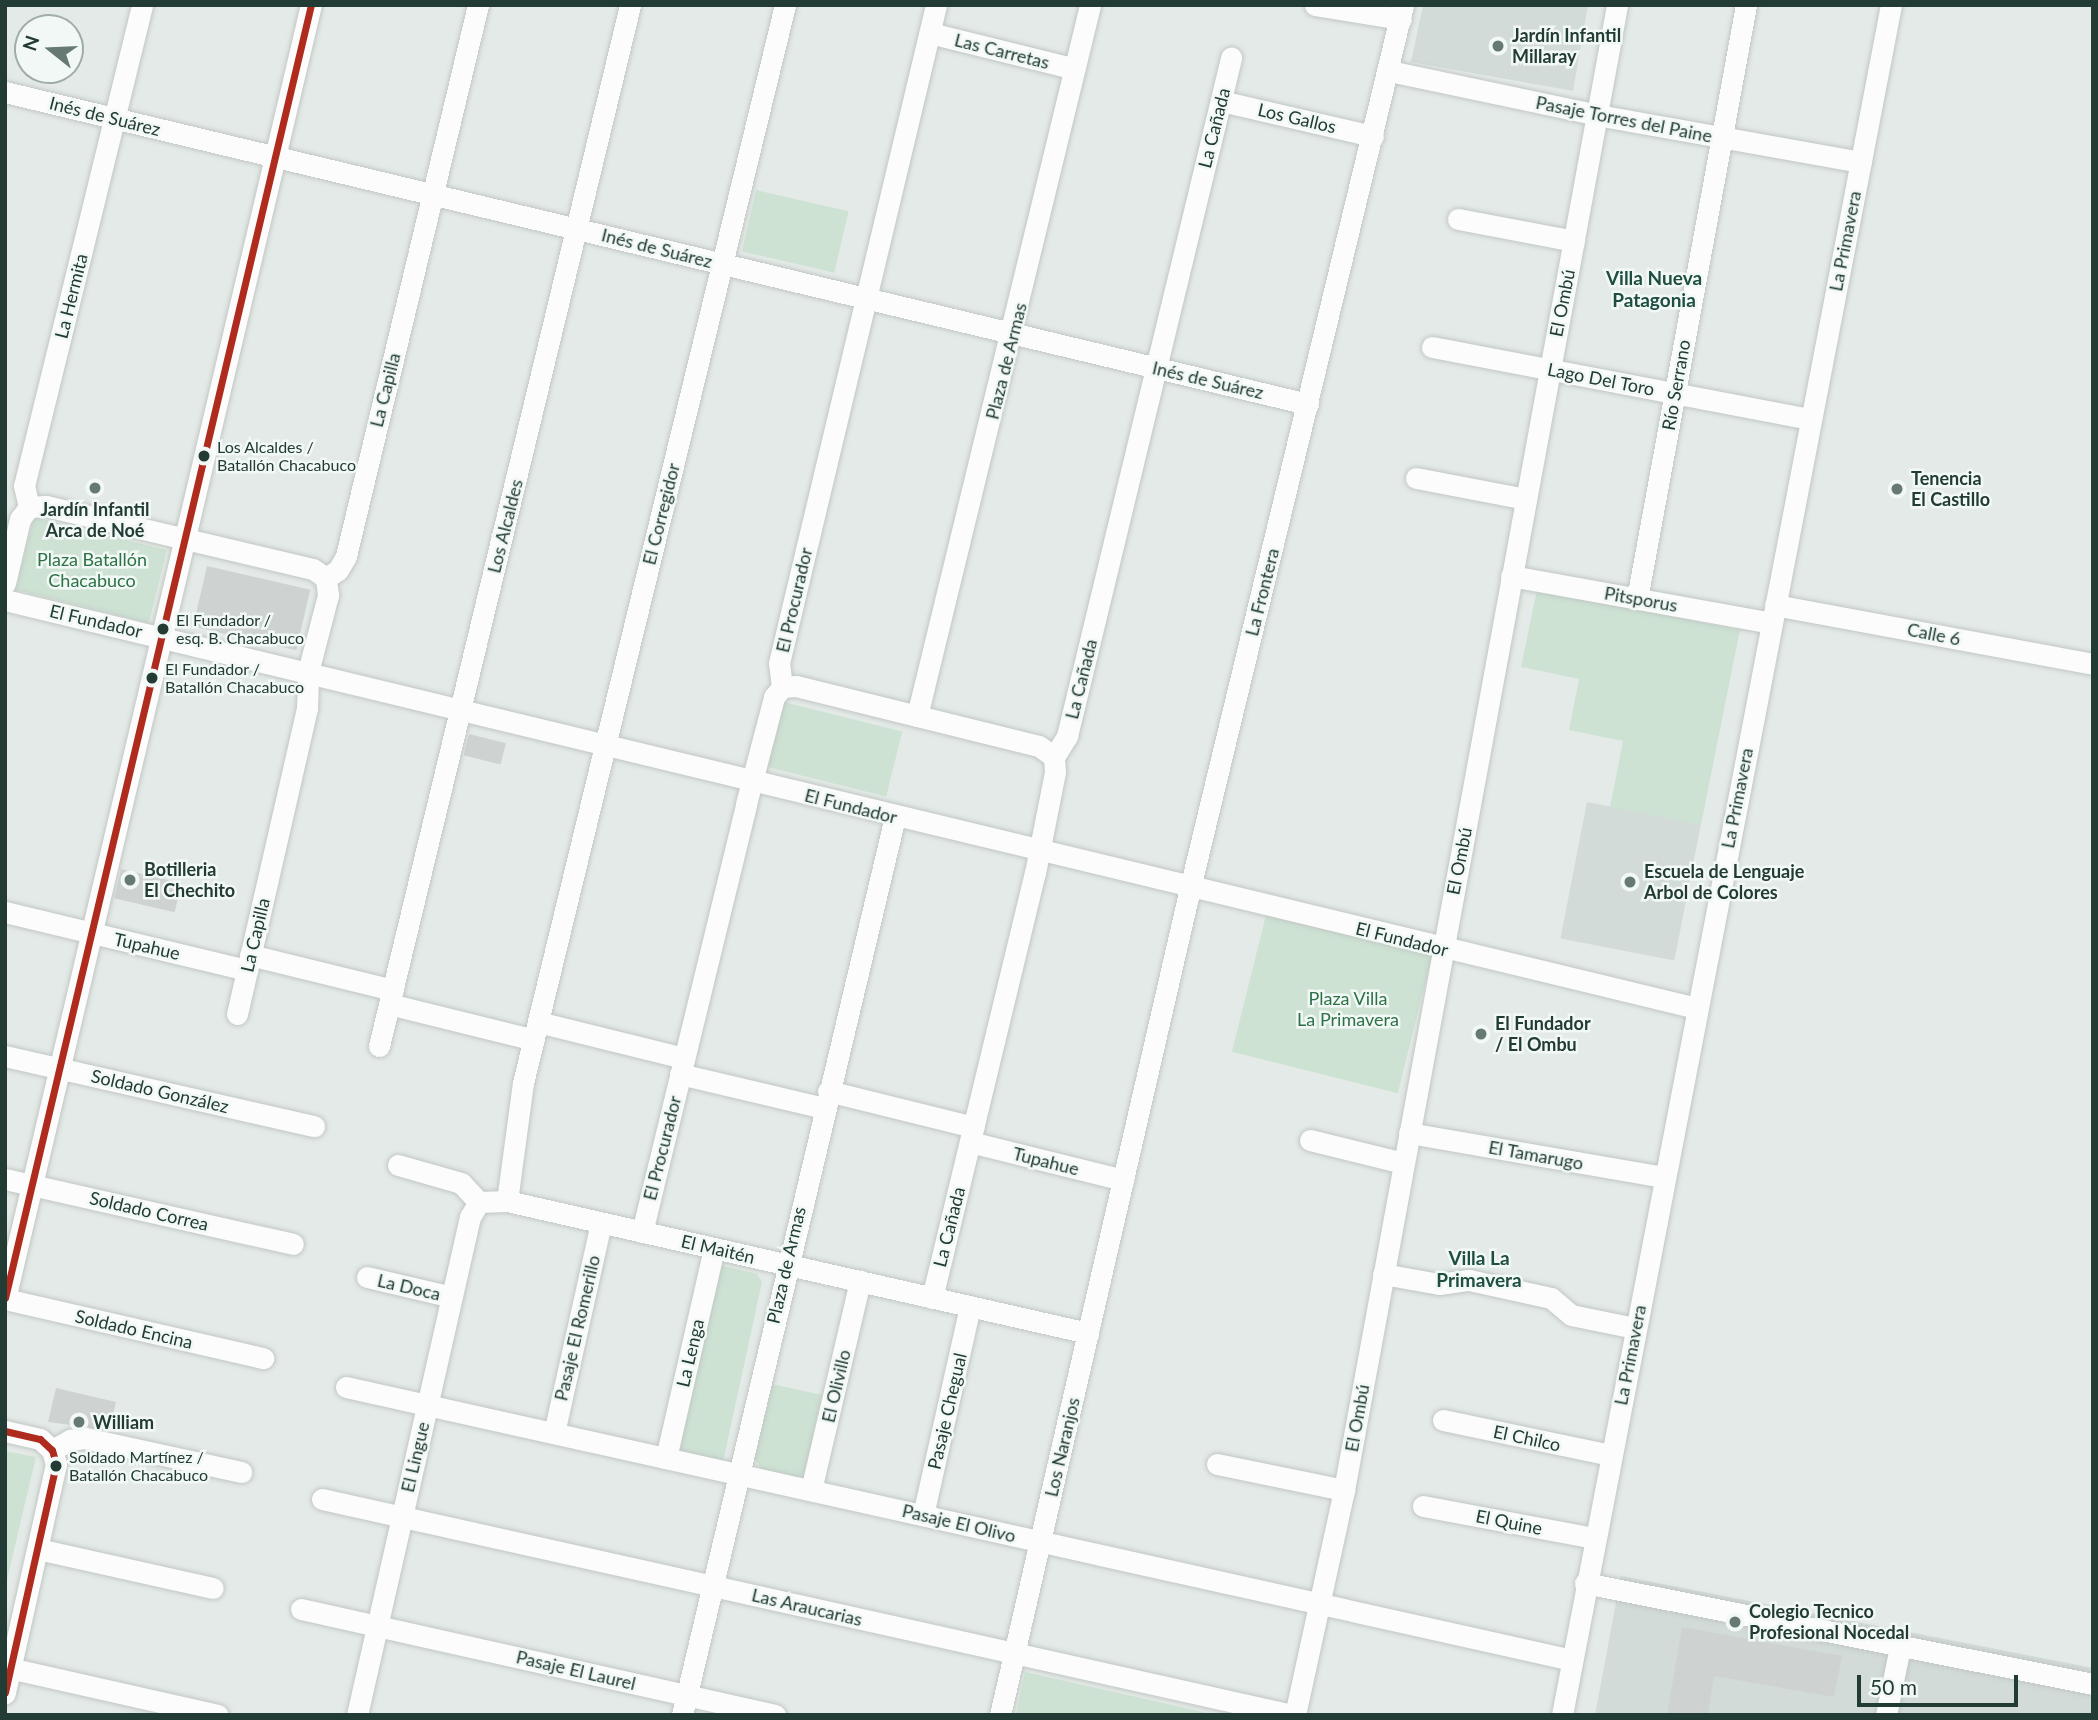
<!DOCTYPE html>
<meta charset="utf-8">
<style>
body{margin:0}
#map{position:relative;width:2098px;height:1720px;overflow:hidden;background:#e4eae7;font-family:Lato,sans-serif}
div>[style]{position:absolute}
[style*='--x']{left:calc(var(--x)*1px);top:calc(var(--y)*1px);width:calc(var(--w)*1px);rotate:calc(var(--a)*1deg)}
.built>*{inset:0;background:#d2dbd7;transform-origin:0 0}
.green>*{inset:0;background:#cde2d3;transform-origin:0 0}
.building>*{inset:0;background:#ced3d1;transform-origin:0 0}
.roads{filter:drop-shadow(0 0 2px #c1c7c4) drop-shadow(0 0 2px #c1c7c4)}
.minor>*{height:21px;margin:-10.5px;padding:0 10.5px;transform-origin:10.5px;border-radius:10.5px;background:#fbfcfb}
.bus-1>*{height:7px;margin:-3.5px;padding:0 3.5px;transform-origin:3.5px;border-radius:3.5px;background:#af2b1e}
.dots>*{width:19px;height:19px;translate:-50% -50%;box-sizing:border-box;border:4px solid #f2f8f5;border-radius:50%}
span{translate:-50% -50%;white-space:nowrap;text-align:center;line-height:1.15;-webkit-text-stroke:5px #f2f8f5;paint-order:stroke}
.bus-label{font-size:16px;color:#223c35}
.left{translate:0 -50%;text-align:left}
.poi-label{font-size:18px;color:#223c35;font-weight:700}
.street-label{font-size:18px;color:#223c35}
.park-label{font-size:18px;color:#2d7246}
.neighbourhood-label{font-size:19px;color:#1e4e41;font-weight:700}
.frame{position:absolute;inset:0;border:7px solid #223c35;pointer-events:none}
.north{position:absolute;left:14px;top:14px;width:70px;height:70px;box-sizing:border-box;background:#f2f8f5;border:2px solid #9fada8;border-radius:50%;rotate:288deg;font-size:19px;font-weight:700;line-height:28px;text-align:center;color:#223c35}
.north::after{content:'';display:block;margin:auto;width:24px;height:32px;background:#667973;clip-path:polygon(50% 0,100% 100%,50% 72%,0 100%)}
.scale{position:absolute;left:1857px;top:1675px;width:161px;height:32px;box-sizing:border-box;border:4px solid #223c35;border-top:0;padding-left:9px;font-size:21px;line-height:24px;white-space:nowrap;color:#223c35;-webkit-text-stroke:5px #f2f8f5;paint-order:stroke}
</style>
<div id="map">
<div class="built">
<i style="clip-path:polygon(1423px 5px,1588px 5px,1573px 91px,1411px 62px)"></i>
<i style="left:1587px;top:802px;width:116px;height:139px;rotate:11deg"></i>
<i style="clip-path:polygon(1621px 1576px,2093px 1668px,2093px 1715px,1595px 1715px)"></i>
</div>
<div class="green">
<i style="left:756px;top:190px;width:95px;height:63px;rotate:13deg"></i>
<i style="left:34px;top:517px;width:137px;height:75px;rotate:14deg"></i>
<i style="clip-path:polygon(1537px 590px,1740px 630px,1701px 825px,1610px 807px,1623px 741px,1569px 730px,1579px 679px,1521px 667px)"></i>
<i style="left:784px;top:702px;width:122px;height:67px;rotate:14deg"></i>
<i style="left:1266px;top:915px;width:171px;height:141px;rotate:14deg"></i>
<i style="clip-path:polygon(719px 1265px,757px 1274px,762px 1282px,723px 1462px,677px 1451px)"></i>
<i style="clip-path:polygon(772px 1384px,822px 1395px,803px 1480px,762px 1470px,755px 1459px)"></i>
<i style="clip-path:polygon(5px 1451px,36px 1457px,5px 1588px)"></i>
<i style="clip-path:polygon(1025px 1672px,1216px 1715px,1016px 1715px)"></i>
</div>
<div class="building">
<i style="left:207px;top:566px;width:106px;height:62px;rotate:13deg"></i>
<i style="left:469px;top:734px;width:38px;height:22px;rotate:14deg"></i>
<i style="left:121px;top:869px;width:62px;height:30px;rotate:13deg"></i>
<i style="clip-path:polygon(56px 1388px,116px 1402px,109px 1430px,48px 1422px)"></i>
<i style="clip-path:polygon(1682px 1627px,1842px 1656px,1834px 1697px,1714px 1676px,1708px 1715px,1667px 1715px)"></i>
</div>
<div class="roads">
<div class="minor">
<i style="--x:1315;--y:5;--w:87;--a:9.2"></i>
<i style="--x:930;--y:33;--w:149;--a:13.9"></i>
<i style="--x:1389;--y:71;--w:213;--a:11.9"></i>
<i style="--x:1597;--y:115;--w:268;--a:10.1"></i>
<i style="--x:5;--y:92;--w:1340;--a:13.47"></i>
<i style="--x:1221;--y:101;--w:156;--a:13"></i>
<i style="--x:1458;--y:219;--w:118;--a:10.7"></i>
<i style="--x:1432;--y:347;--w:386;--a:10.8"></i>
<i style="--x:1416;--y:478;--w:112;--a:10.8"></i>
<i style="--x:29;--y:507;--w:22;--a:-103"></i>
<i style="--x:24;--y:486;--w:495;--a:-76.2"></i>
<i style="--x:29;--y:507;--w:17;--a:-3"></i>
<i style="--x:46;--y:506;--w:274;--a:13.3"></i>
<i style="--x:313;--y:569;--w:16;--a:35"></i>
<i style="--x:1511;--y:576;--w:264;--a:10.2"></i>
<i style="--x:326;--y:578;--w:14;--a:-34"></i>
<i style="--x:338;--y:570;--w:16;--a:-60"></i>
<i style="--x:346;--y:556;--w:567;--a:-76.53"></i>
<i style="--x:5;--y:583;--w:66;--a:-76.8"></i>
<i style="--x:20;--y:519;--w:15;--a:-53"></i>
<i style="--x:1637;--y:599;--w:604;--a:-79.6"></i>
<i style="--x:5;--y:600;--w:1740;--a:13.56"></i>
<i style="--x:1775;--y:605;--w:323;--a:10.5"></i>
<i style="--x:782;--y:687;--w:24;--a:-97"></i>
<i style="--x:779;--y:663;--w:676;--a:-76.58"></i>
<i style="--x:782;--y:687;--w:14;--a:-4"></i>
<i style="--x:796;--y:686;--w:250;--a:13.9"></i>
<i style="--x:1039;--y:746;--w:19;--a:36"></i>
<i style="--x:917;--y:716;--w:732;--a:-76.32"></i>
<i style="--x:1054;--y:757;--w:25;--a:-58"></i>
<i style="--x:1067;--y:736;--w:698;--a:-76.4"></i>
<i style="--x:5;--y:912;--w:249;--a:13.5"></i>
<i style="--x:250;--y:955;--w:147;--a:13.8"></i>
<i style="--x:389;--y:1004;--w:149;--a:13.9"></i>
<i style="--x:237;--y:1014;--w:314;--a:-77.1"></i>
<i style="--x:307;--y:708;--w:36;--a:-88"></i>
<i style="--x:308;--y:672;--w:80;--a:-75.4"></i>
<i style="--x:328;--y:595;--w:17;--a:-97"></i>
<i style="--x:538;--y:1022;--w:150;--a:13.9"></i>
<i style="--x:379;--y:1046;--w:1071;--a:-76.44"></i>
<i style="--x:5;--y:1056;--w:317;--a:12.8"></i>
<i style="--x:680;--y:1074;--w:148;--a:13.3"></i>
<i style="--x:828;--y:1091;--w:150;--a:13.9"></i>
<i style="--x:1409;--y:1133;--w:259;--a:9.8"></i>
<i style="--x:1310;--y:1140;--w:96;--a:13.9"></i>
<i style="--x:970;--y:1142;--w:158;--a:13.9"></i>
<i style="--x:398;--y:1165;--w:66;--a:15.9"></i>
<i style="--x:461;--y:1183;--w:26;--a:47"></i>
<i style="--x:5;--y:1179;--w:295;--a:12.7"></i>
<i style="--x:507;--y:1201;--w:119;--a:-82.3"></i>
<i style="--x:523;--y:1083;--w:1109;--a:-76.34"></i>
<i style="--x:479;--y:1202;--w:28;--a:-2"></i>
<i style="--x:507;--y:1201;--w:596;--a:12.8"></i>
<i style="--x:642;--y:1232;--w:440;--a:-76.3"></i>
<i style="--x:746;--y:804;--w:111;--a:-75.3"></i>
<i style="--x:774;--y:697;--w:13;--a:-51"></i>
<i style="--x:1383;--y:1274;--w:57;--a:10.1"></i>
<i style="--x:1439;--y:1284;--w:30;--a:-8"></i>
<i style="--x:1469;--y:1280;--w:84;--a:12.4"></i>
<i style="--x:1551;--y:1298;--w:26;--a:40"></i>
<i style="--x:1571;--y:1315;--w:65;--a:11.5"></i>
<i style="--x:367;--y:1277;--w:87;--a:13.2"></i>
<i style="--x:932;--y:1298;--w:437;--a:-76.4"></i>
<i style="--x:1035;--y:873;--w:103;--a:-78.8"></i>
<i style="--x:1055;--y:772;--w:15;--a:-94"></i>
<i style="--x:5;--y:1299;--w:1330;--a:-76.7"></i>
<i style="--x:5;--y:1299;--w:265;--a:12.9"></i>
<i style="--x:346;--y:1387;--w:1256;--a:12.55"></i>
<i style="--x:1443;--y:1420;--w:171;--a:11.8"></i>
<i style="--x:5;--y:1431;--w:36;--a:13"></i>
<i style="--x:40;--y:1439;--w:16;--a:43"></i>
<i style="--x:52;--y:1450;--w:15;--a:74"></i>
<i style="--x:56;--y:1464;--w:235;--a:102.6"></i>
<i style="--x:554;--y:1433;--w:215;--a:-77.4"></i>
<i style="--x:52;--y:1450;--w:21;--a:-29"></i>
<i style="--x:70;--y:1440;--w:15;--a:-8"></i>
<i style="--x:85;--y:1438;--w:160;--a:12.3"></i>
<i style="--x:666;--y:1458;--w:215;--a:-77.1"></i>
<i style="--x:1217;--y:1464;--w:130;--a:11.6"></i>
<i style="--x:811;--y:1490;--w:215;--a:-76.8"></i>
<i style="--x:322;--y:1499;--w:994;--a:12.55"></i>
<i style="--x:1423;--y:1506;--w:174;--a:10.6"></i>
<i style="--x:923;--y:1515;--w:214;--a:-77.3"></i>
<i style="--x:38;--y:1549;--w:179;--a:12.6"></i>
<i style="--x:1585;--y:1583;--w:518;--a:11.24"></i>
<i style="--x:301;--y:1609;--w:486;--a:12.6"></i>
<i style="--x:5;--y:1667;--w:218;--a:12.7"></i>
<i style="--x:357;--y:1715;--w:511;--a:-77.22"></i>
<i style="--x:470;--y:1217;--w:17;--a:-59"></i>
<i style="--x:682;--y:1715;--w:923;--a:-76.66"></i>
<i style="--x:1000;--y:1715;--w:849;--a:-77.06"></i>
<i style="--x:1190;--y:888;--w:908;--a:-76.44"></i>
<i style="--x:1295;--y:1715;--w:230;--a:-77.7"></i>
<i style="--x:1344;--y:1490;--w:1510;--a:-79.58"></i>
<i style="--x:1562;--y:1715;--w:1741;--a:-79.11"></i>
<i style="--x:1886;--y:1715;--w:69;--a:-78.4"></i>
</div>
</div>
<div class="bus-1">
<i style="--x:5;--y:1298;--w:1329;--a:-76.69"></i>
<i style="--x:5;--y:1431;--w:36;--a:13"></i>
<i style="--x:40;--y:1439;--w:16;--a:43"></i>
<i style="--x:52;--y:1450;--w:15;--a:74"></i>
<i style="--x:56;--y:1464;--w:234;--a:102.6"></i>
</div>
<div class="dots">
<i style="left:1498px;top:46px;background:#667973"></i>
<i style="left:204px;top:456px;background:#223c35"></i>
<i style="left:95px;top:488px;background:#667973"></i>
<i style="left:1897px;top:489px;background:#667973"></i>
<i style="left:163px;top:629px;background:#223c35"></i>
<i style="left:152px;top:678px;background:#223c35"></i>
<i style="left:130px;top:880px;background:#667973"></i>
<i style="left:1630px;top:882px;background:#667973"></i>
<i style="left:1481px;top:1034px;background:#667973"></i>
<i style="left:79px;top:1422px;background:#667973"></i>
<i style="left:56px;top:1466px;background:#223c35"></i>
<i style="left:1735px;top:1622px;background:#667973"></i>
</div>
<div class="bus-label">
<span class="left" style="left:217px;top:456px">Los Alcaldes /<br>Batallón Chacabuco</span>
<span class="left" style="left:176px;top:629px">El Fundador /<br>esq. B. Chacabuco</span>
<span class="left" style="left:165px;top:678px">El Fundador /<br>Batallón Chacabuco</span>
<span class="left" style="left:69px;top:1466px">Soldado Martínez /<br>Batallón Chacabuco</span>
</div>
<div class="poi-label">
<span class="left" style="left:1512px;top:46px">Jardín Infantil<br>Millaray</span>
<span class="left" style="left:1911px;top:489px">Tenencia<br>El Castillo</span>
<span style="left:95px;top:520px">Jardín Infantil<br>Arca de Noé</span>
<span class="left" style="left:144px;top:880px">Botilleria<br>El Chechito</span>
<span class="left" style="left:1644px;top:882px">Escuela de Lenguaje<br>Arbol de Colores</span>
<span class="left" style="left:1495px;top:1034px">El Fundador<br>/ El Ombu</span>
<span class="left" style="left:93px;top:1422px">William</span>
<span class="left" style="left:1749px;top:1622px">Colegio Tecnico<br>Profesional Nocedal</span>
</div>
<div class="street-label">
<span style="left:1002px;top:51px;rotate:14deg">Las Carretas</span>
<span style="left:105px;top:116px;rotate:14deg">Inés de Suárez</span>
<span style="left:1297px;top:118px;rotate:13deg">Los Gallos</span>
<span style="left:1624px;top:119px;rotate:11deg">Pasaje Torres del Paine</span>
<span style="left:1214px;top:128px;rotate:-76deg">La Cañada</span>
<span style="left:1845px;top:241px;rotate:-79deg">La Primavera</span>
<span style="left:657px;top:248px;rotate:14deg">Inés de Suárez</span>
<span style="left:71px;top:296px;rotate:-76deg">La Hermita</span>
<span style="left:1562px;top:303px;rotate:-79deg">El Ombú</span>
<span style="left:1006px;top:361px;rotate:-76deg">Plaza de Armas</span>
<span style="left:1601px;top:379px;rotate:11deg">Lago Del Toro</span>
<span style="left:1208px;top:380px;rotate:13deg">Inés de Suárez</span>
<span style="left:1676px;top:385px;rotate:-80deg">Río Serrano</span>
<span style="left:385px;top:390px;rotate:-76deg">La Capilla</span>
<span style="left:661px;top:514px;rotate:-76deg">El Corregidor</span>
<span style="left:505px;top:526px;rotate:-76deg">Los Alcaldes</span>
<span style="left:1262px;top:592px;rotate:-76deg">La Frontera</span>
<span style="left:1641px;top:599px;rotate:10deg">Pitsporus</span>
<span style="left:794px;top:600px;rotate:-77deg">El Procurador</span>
<span style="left:96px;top:621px;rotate:13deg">El Fundador</span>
<span style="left:1934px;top:634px;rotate:11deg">Calle 6</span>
<span style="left:1081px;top:679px;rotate:-76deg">La Cañada</span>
<span style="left:1737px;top:798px;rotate:-79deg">La Primavera</span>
<span style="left:851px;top:806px;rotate:14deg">El Fundador</span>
<span style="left:1459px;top:861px;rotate:-79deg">El Ombú</span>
<span style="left:255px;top:935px;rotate:-77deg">La Capilla</span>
<span style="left:1402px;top:939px;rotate:14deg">El Fundador</span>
<span style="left:147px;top:946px;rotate:13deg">Tupahue</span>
<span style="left:160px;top:1091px;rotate:13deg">Soldado González</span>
<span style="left:662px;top:1148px;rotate:-76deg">El Procurador</span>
<span style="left:1536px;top:1155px;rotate:10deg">El Tamarugo</span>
<span style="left:1046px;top:1161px;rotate:14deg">Tupahue</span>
<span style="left:149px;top:1211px;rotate:13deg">Soldado Correa</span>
<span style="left:949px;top:1227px;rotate:-76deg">La Cañada</span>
<span style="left:718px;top:1249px;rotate:13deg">El Maitén</span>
<span style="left:786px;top:1265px;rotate:-77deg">Plaza de Armas</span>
<span style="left:409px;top:1287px;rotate:13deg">La Doca</span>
<span style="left:577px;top:1328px;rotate:-77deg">Pasaje El Romerillo</span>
<span style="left:134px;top:1329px;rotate:13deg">Soldado Encina</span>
<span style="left:690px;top:1353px;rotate:-77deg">La Lenga</span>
<span style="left:1630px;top:1355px;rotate:-79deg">La Primavera</span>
<span style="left:836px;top:1386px;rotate:-77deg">El Olivillo</span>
<span style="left:947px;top:1411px;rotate:-77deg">Pasaje Chegual</span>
<span style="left:1357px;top:1418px;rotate:-80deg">El Ombú</span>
<span style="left:1527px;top:1438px;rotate:12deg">El Chilco</span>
<span style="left:1062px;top:1447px;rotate:-77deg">Los Naranjos</span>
<span style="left:415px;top:1457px;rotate:-77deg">El Lingue</span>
<span style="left:1509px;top:1522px;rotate:11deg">El Quine</span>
<span style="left:959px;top:1523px;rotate:13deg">Pasaje El Olivo</span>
<span style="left:807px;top:1607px;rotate:13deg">Las Araucarias</span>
<span style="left:576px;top:1670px;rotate:13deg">Pasaje El Laurel</span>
</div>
<div class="park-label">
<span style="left:92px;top:570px">Plaza Batallón<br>Chacabuco</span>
<span style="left:1348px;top:1009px">Plaza Villa<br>La Primavera</span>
</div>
<div class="neighbourhood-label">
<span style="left:1654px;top:289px">Villa Nueva<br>Patagonia</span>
<span style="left:1479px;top:1269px">Villa La<br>Primavera</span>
</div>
<div class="frame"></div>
<div class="north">N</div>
<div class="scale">50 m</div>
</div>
